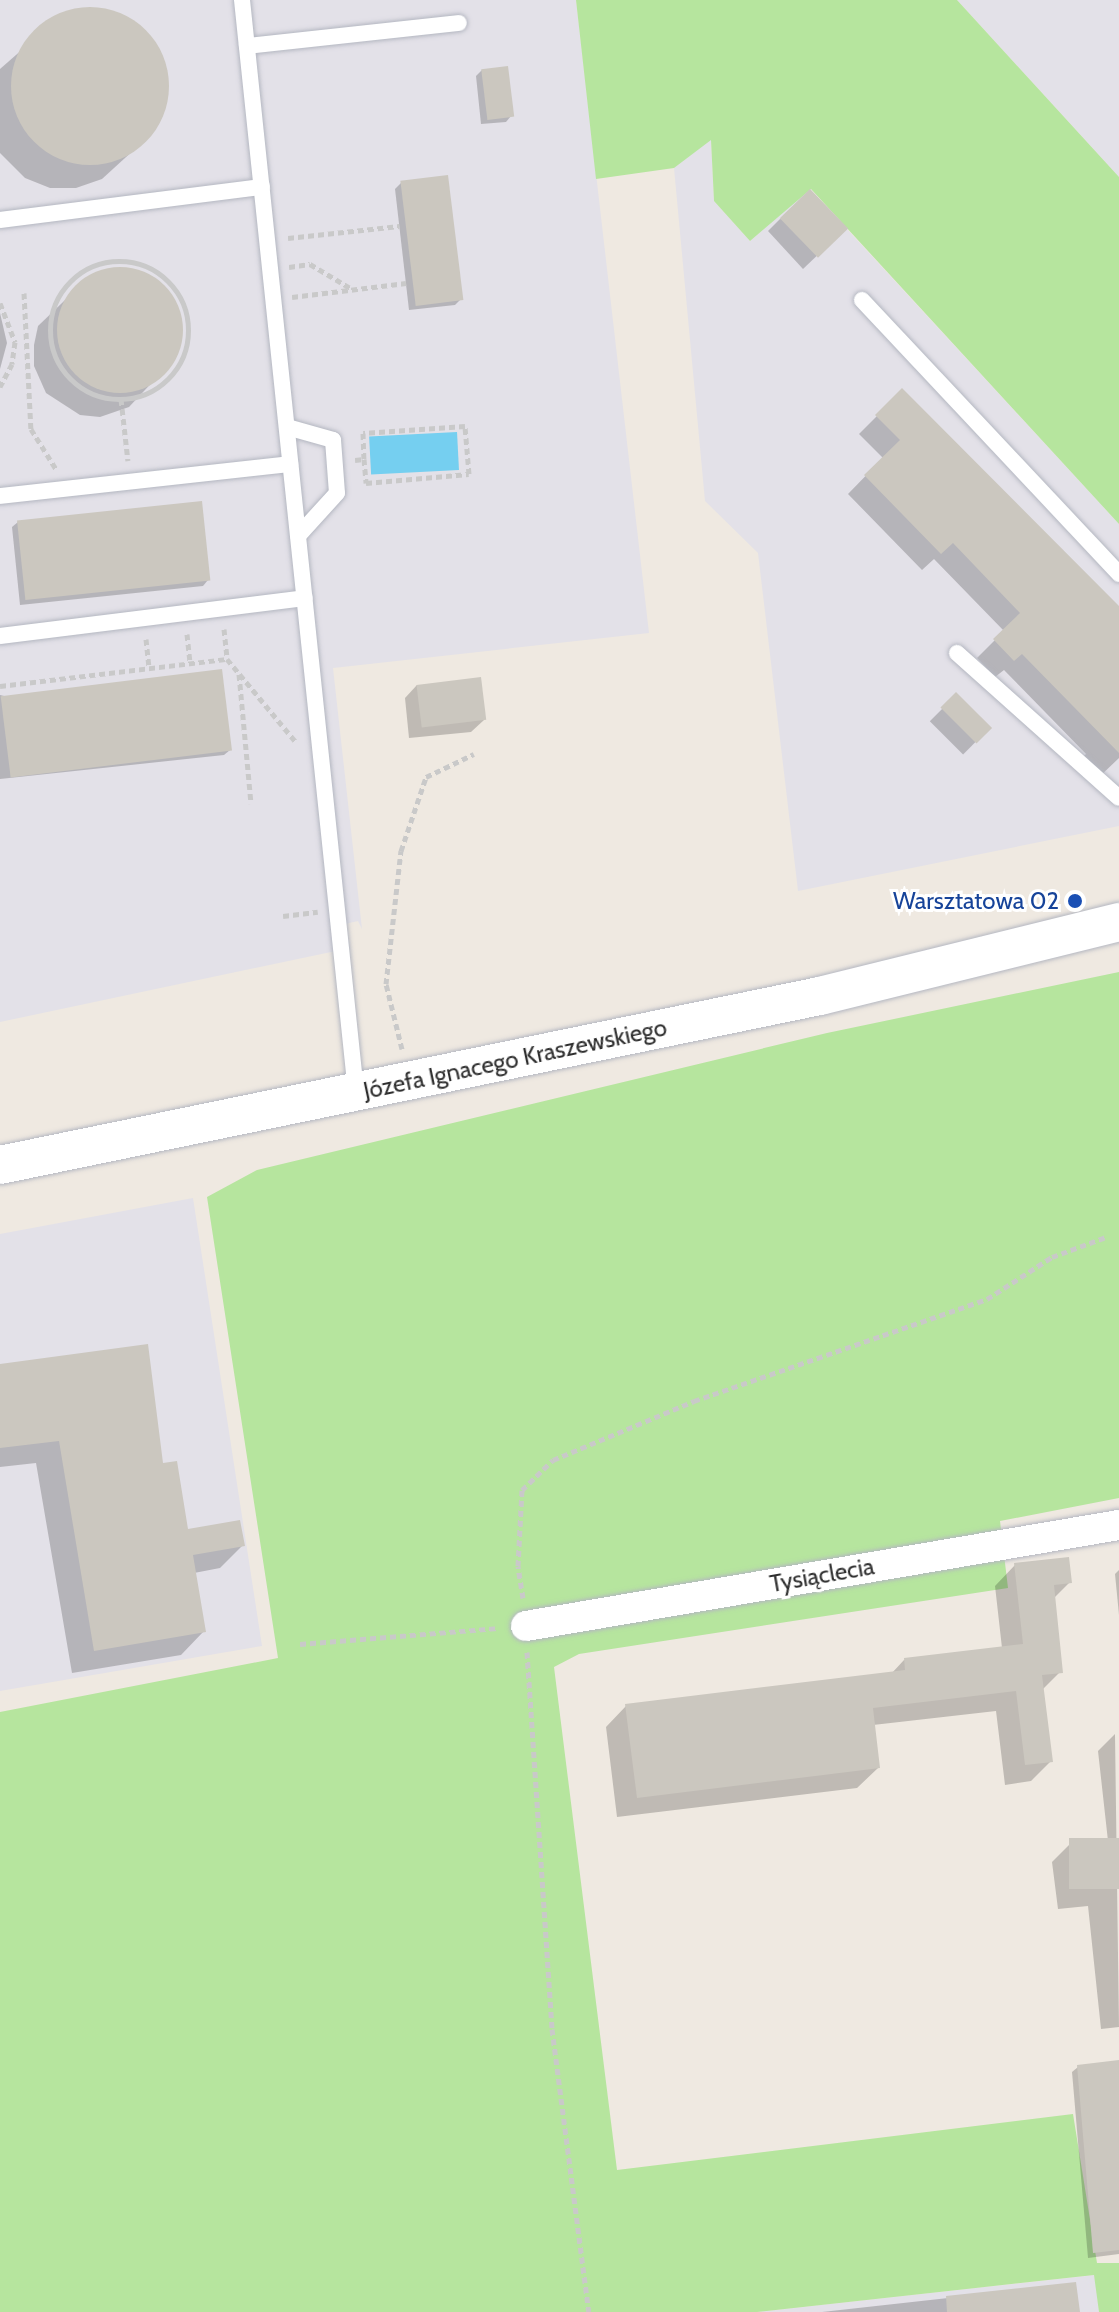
<!DOCTYPE html>
<meta charset="utf-8">
<style>
body{margin:0}
#map{position:relative;width:1119px;height:2312px;overflow:hidden;background:#efe9e1;font-family:Cabin,sans-serif}
div>[style]{position:absolute}
[style*='--x']{left:calc(var(--x)*1px);top:calc(var(--y)*1px);width:calc(var(--w)*1px);rotate:calc(var(--a)*1deg)}
.industrial>*{inset:0;background:#e3e1e8}
.green>*{inset:0;background:#b6e59e}
.water>*{inset:0;background:#75cff0;transform-origin:0 0}
.shadow>*{inset:0;background:#0003;transform-origin:0 0}
.building>*{inset:0;background:#cbc7bf;transform-origin:0 0}
.round{border-radius:50%}
.path>*{height:5px;margin-top:-2.5px;transform-origin:0;background:repeating-linear-gradient(90deg,#c9c9c9 0 6px,transparent 0 10px)}
.path>.ring{margin:-2.5px;padding:0;box-sizing:content-box;background:none;border:5px solid #c9c9c9;border-radius:50%}
.roads{filter:drop-shadow(0 0 2px #b4b7c1) drop-shadow(0 0 2px #b4b7c1)}
.service>*{height:16px;margin:-8px;padding:0 8px;transform-origin:8px;border-radius:8px;background:#fff}
.minor>*{height:30px;margin:-15px;padding:0 15px;transform-origin:15px;border-radius:15px;background:#fff}
.tertiary>*{height:38px;margin:-19px;padding:0 19px;transform-origin:19px;border-radius:19px;background:#fff}
.dots>*{width:22px;height:22px;translate:-50% -50%;box-sizing:border-box;border:4px solid #fff;border-radius:50%}
span{translate:-50% -50%;white-space:nowrap;text-align:center;line-height:1.15;-webkit-text-stroke:6px #fff;paint-order:stroke}
.transit-label{font-size:24px;color:#164399}
.right{translate:-100% -50%;text-align:right}
.street-label{font-size:24px;color:#2e2e2e}
</style>
<div id="map">
<div class="industrial">
<i style="clip-path:polygon(0 0,576px 0,649px 633px,333px 668px,362px 929px,358px 921px,345px 924px,350px 948px,0 1022px)"></i>
<i style="clip-path:polygon(957px 0,1119px 0,1119px 177px)"></i>
<i style="clip-path:polygon(711px 139px,714px 201px,750px 241px,810px 189px,1119px 524px,1119px 826px,798px 891px,758px 553px,705px 501px,674px 168px)"></i>
<i style="clip-path:polygon(193px 1198px,262px 1646px,0 1691px,0 1234px)"></i>
<i style="clip-path:polygon(1095px 2275px,1099px 2312px,757px 2312px)"></i>
</div>
<div class="green">
<i style="clip-path:polygon(576px 0,957px 0,1119px 177px,1119px 524px,811px 189px,750px 241px,714px 201px,711px 140px,674px 168px,596px 179px)"></i>
<i style="clip-path:polygon(1119px 972px,1119px 1498px,1000px 1521px,1008px 1588px,579px 1654px,554px 1667px,617px 2170px,1073px 2114px,1097px 2263px,1119px 2263px,1119px 2312px,1099px 2312px,1094px 2275px,757px 2312px,0 2312px,0 1712px,278px 1658px,207px 1197px,257px 1170px,827px 1033px)"></i>
</div>
<div class="water">
<i style="left:457px;top:432px;width:38px;height:88px;rotate:87deg"></i>
</div>
<div class="shadow">
<i style="clip-path:polygon(89px 9px,135px 23px,152px 40px,167px 88px,162px 114px,148px 137px,102px 179px,76px 188px,50px 188px,25px 178px,0 153px,0 69px,65px 12px)"></i>
<i style="clip-path:polygon(482px 70px,511px 116px,506px 122px,481px 124px,476px 76px)"></i>
<i style="clip-path:polygon(401px 183px,461px 299px,455px 305px,409px 310px,395px 189px)"></i>
<i style="clip-path:polygon(780px 219px,845px 229px,803px 269px,768px 231px)"></i>
<i style="clip-path:polygon(105px 271px,135px 271px,168px 292px,178px 310px,180px 339px,174px 359px,129px 407px,100px 417px,80px 415px,46px 393px,34px 366px,34px 345px,38px 326px,87px 279px)"></i>
<i style="clip-path:polygon(0 313px,7px 343px,0 369px)"></i>
<i style="clip-path:polygon(902px 391px,1119px 608px,1119px 758px,1096px 780px,1078px 762px,1086px 754px,1004px 670px,995px 677px,977px 658px,1004px 631px,934px 559px,922px 570px,848px 494px,883px 458px,859px 434px)"></i>
<i style="clip-path:polygon(18px 522px,208px 580px,203px 586px,20px 605px,12px 527px)"></i>
<i style="clip-path:polygon(417px 685px,484px 720px,471px 732px,409px 738px,405px 698px)"></i>
<i style="clip-path:polygon(0 695px,230px 750px,224px 755px,0 779px)"></i>
<i style="left:956px;top:695px;width:47px;height:37px;rotate:45deg"></i>
<i style="clip-path:polygon(0 1366px,161px 1466px,187px 1531px,243px 1545px,220px 1568px,194px 1573px,204px 1631px,181px 1655px,72px 1673px,36px 1463px,0 1467px)"></i>
<i style="clip-path:polygon(1015px 1565px,1069px 1583px,1053px 1599px,1060px 1672px,1042px 1690px,1051px 1761px,1031px 1781px,1005px 1785px,996px 1711px,873px 1725px,878px 1768px,857px 1788px,617px 1817px,606px 1727px,626px 1706px,891px 1674px,904px 1660px,1002px 1648px,995px 1586px)"></i>
<i style="clip-path:polygon(1119px 1570px,1119px 1615px,1115px 1574px)"></i>
<i style="clip-path:polygon(1115px 1734px,1119px 2027px,1101px 2029px,1088px 1906px,1058px 1909px,1052px 1862px,1070px 1844px,1108px 1841px,1098px 1751px)"></i>
<i style="clip-path:polygon(1119px 2062px,1119px 2254px,1088px 2258px,1072px 2072px,1078px 2067px)"></i>
<i style="clip-path:polygon(1074px 2284px,1077px 2312px,822px 2312px)"></i>
</div>
<div class="building">
<i class="round" style="left:11px;top:7px;width:158px;height:158px"></i>
<i style="left:508px;top:66px;width:51px;height:27px;rotate:83deg"></i>
<i style="left:448px;top:175px;width:126px;height:48px;rotate:83deg"></i>
<i style="left:810px;top:189px;width:55px;height:42px;rotate:46deg"></i>
<i class="round" style="left:57px;top:267px;width:126px;height:126px"></i>
<i style="clip-path:polygon(902px 388px,1119px 606px,1119px 753px,1022px 654px,1014px 661px,993px 639px,1020px 613px,953px 543px,941px 554px,864px 475px,900px 440px,875px 415px)"></i>
<i style="left:202px;top:501px;width:80px;height:186px;rotate:84deg"></i>
<i style="left:222px;top:669px;width:82px;height:223px;rotate:83deg"></i>
<i style="left:481px;top:677px;width:43px;height:65px;rotate:83deg"></i>
<i style="left:956px;top:692px;width:51px;height:22px;rotate:45deg"></i>
<i style="clip-path:polygon(148px 1344px,163px 1463px,177px 1461px,188px 1529px,240px 1520px,245px 1546px,193px 1555px,206px 1632px,94px 1651px,59px 1441px,0 1448px,0 1364px)"></i>
<i style="clip-path:polygon(1069px 1557px,1072px 1583px,1054px 1585px,1063px 1673px,1042px 1675px,1053px 1762px,1025px 1765px,1016px 1691px,873px 1708px,880px 1768px,637px 1798px,625px 1704px,905px 1670px,904px 1658px,1023px 1644px,1014px 1563px)"></i>
<i style="left:1119px;top:1838px;width:51px;height:50px;rotate:90deg"></i>
<i style="clip-path:polygon(1119px 2060px,1119px 2250px,1093px 2253px,1077px 2065px)"></i>
<i style="clip-path:polygon(1076px 2282px,1080px 2312px,947px 2312px,946px 2296px)"></i>
</div>
<div class="path">
<i style="--x:288;--y:238;--w:112;--a:-6.2"></i>
<i class="ring" style="left:50px;top:261px;width:133px;height:133px"></i>
<i style="--x:289;--y:267;--w:21;--a:-8"></i>
<i style="--x:310;--y:264;--w:49;--a:30.8"></i>
<i style="--x:24;--y:293;--w:136;--a:87.1"></i>
<i style="--x:31;--y:429;--w:47;--a:58"></i>
<i style="--x:292;--y:297;--w:115;--a:-7"></i>
<i style="--x:0;--y:303;--w:42;--a:69"></i>
<i style="--x:15;--y:342;--w:22;--a:98"></i>
<i style="--x:12;--y:364;--w:26;--a:118"></i>
<i style="--x:121;--y:399;--w:62;--a:83.6"></i>
<i style="--x:355;--y:460;--w:9;--a:-6"></i>
<i style="--x:364;--y:459;--w:24;--a:85"></i>
<i style="--x:366;--y:483;--w:103;--a:-5"></i>
<i style="--x:469;--y:474;--w:48;--a:-94.8"></i>
<i style="--x:465;--y:426;--w:102;--a:176.1"></i>
<i style="--x:363;--y:433;--w:26;--a:88"></i>
<i style="--x:224;--y:629;--w:30;--a:84"></i>
<i style="--x:227;--y:659;--w:108;--a:50.3"></i>
<i style="--x:187;--y:634;--w:29;--a:84"></i>
<i style="--x:146;--y:639;--w:29;--a:84"></i>
<i style="--x:239;--y:674;--w:130;--a:84.7"></i>
<i style="--x:0;--y:686;--w:229;--a:-6.8"></i>
<i style="--x:283;--y:916;--w:35;--a:-7"></i>
<i style="--x:402;--y:1049;--w:67;--a:-103.8"></i>
<i style="--x:386;--y:984;--w:134;--a:-83.6"></i>
<i style="--x:401;--y:851;--w:78;--a:-71.3"></i>
<i style="--x:426;--y:777;--w:53;--a:-25.6"></i>
<i style="--x:523;--y:1598;--w:32;--a:-99"></i>
<i style="--x:518;--y:1566;--w:76;--a:-87"></i>
<i style="--x:522;--y:1490;--w:43;--a:-44.1"></i>
<i style="--x:553;--y:1460;--w:153;--a:-22.7"></i>
<i style="--x:694;--y:1401;--w:310;--a:-19.2"></i>
<i style="--x:987;--y:1299;--w:77;--a:-32.9"></i>
<i style="--x:1052;--y:1257;--w:58;--a:-20.3"></i>
<i style="--x:300;--y:1644;--w:198;--a:-4.6"></i>
<i style="--x:527;--y:1652;--w:378;--a:86.2"></i>
<i style="--x:552;--y:2029;--w:285;--a:82.6"></i>
</div>
<div class="roads">
<div class="service">
<i style="--x:242;--y:0;--w:1098;--a:84.04"></i>
<i style="--x:247;--y:46;--w:213;--a:-6.2"></i>
<i style="--x:0;--y:220;--w:264;--a:-7.2"></i>
<i style="--x:862;--y:300;--w:376;--a:46.8"></i>
<i style="--x:287;--y:427;--w:48;--a:15.8"></i>
<i style="--x:333;--y:440;--w:53;--a:85.7"></i>
<i style="--x:337;--y:493;--w:58;--a:132.2"></i>
<i style="--x:0;--y:496;--w:292;--a:-6.3"></i>
<i style="--x:0;--y:636;--w:307;--a:-7.1"></i>
<i style="--x:957;--y:653;--w:217;--a:41.8"></i>
</div>
<div class="minor">
<i style="--x:526;--y:1626;--w:602;--a:-9.67"></i>
</div>
<div class="tertiary">
<i style="--x:0;--y:1165;--w:837;--a:-11.65"></i>
<i style="--x:820;--y:996;--w:308;--a:-13.9"></i>
</div>
</div>
<div class="dots">
<i style="left:1075px;top:901px;background:#1a4fb4"></i>
</div>
<div class="transit-label">
<span class="right" style="left:1059px;top:901px">Warsztatowa 02</span>
</div>
<div class="street-label">
<span style="left:515px;top:1059px;rotate:-12deg">Józefa Ignacego Kraszewskiego</span>
<span style="left:822px;top:1575px;rotate:-10deg">Tysiąclecia</span>
</div>
</div>
